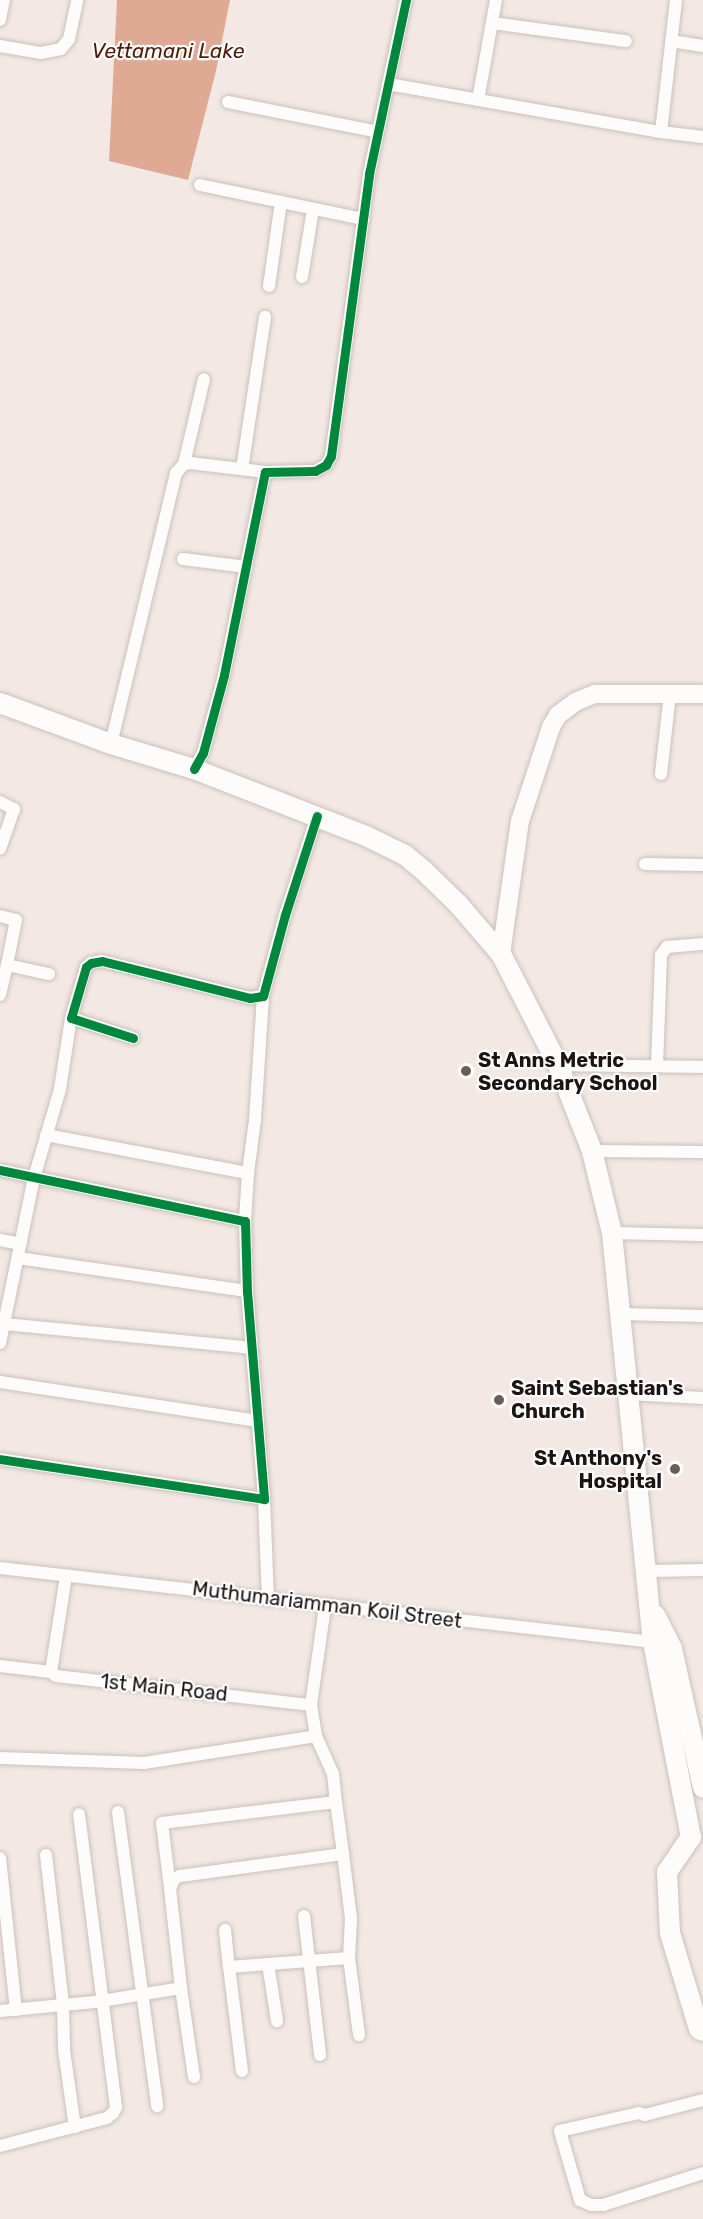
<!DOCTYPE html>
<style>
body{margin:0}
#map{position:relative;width:703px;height:2219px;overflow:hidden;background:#f3e8e3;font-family:Rubik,sans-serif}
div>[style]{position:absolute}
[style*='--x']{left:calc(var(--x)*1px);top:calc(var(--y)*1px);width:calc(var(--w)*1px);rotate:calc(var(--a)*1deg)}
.water>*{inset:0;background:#e0a994}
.roads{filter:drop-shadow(0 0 2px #cac1bd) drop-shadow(0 0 2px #cac1bd)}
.minor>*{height:12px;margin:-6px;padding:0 6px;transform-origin:6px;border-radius:6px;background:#fdfcfb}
.secondary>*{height:18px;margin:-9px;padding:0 9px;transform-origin:9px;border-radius:9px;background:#fdfcfb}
.primary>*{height:20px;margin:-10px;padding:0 10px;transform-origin:10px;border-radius:10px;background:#fdfcfb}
.cycleway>*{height:9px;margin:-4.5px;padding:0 4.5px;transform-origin:4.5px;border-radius:4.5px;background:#00873e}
.dots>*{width:16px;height:16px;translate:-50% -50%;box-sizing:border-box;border:3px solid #fff;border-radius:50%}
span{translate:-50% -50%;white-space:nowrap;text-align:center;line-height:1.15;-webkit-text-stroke:4.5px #fff;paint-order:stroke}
.poi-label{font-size:20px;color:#1b1412;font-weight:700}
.left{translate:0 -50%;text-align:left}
.right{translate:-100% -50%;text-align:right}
.street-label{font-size:20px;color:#1b1412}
.water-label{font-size:21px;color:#4c1d09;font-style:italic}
</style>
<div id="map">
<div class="water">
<i style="clip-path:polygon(117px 0,230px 0,216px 71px,188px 180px,109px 161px)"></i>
</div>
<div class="roads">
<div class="minor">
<i style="--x:0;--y:20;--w:20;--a:-79"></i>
<i style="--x:492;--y:23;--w:135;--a:7.7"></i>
<i style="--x:671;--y:41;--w:32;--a:9"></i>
<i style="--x:0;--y:46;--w:42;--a:9.7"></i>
<i style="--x:41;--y:53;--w:20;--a:-11"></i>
<i style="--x:61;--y:49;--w:13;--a:-51"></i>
<i style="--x:69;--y:39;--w:40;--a:-78"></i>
<i style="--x:388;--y:84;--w:277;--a:10"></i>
<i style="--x:661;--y:132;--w:42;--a:6.8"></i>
<i style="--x:478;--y:100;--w:102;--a:-79.8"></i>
<i style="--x:228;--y:102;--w:153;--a:11.3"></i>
<i style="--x:661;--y:132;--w:133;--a:-83.5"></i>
<i style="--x:200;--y:185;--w:167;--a:11.8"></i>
<i style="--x:302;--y:277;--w:69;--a:-80.8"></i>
<i style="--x:269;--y:286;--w:85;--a:-81.9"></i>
<i style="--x:184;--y:464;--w:87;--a:-76.8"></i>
<i style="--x:242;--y:469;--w:154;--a:-81.4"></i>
<i style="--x:183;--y:559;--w:64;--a:7.2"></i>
<i style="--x:111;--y:744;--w:279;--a:-76.5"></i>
<i style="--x:176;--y:473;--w:12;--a:-48"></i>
<i style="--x:184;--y:464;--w:6;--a:-9"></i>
<i style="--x:190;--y:463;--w:76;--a:6.8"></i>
<i style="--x:194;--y:769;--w:18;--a:-61"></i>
<i style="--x:203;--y:753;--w:81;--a:-74.9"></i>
<i style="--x:224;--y:675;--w:207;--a:-78.6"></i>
<i style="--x:265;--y:472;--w:50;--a:-1.1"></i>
<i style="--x:315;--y:471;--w:13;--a:-29"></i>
<i style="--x:326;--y:465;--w:10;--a:-61"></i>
<i style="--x:331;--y:456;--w:285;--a:-82.3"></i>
<i style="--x:369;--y:174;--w:178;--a:-78"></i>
<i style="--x:661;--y:774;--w:81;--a:-83.6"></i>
<i style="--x:0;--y:802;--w:16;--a:27"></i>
<i style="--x:14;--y:809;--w:42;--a:109.3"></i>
<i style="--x:645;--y:864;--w:58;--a:1"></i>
<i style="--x:0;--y:916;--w:16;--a:14"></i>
<i style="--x:16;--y:920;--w:46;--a:101.3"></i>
<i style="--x:0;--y:995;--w:31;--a:-77"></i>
<i style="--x:7;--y:965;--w:43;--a:12.1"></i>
<i style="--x:133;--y:1038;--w:65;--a:-162.1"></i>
<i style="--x:71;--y:1018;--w:53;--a:-73.6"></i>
<i style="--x:86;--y:967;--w:6;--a:-39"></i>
<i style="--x:91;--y:963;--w:11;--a:-10"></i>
<i style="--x:102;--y:961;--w:153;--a:14"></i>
<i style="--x:250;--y:998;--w:13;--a:-9"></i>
<i style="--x:263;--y:996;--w:84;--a:-74.8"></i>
<i style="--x:285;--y:915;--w:104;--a:-72.1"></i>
<i style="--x:558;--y:1065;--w:145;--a:0.8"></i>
<i style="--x:657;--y:1066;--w:111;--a:-87.9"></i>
<i style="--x:661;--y:955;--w:10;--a:-53"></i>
<i style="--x:667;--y:947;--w:36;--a:-5"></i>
<i style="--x:46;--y:1135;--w:206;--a:10.7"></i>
<i style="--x:248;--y:1173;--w:48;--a:93.6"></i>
<i style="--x:592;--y:1151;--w:111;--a:0.5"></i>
<i style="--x:0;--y:1170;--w:250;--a:11.8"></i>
<i style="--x:245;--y:1221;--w:70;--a:88.4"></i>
<i style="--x:247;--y:1291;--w:209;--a:85.3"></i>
<i style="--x:264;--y:1499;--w:267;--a:-171.4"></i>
<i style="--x:248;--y:1173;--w:53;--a:-82.5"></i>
<i style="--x:255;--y:1120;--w:124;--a:-86.3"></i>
<i style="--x:612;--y:1233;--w:91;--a:1.3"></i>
<i style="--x:0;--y:1240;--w:21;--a:11"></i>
<i style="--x:18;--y:1258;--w:231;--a:8.2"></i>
<i style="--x:620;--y:1314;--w:83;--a:1.4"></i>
<i style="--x:4;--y:1324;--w:248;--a:5.5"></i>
<i style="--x:0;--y:1343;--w:168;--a:-78.4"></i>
<i style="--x:34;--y:1178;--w:93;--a:-73.7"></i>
<i style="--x:60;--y:1089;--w:72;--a:-81.2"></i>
<i style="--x:0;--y:1382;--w:261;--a:8.6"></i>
<i style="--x:627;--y:1394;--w:76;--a:3"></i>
<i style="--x:264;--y:1499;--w:101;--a:87.7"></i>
<i style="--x:0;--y:1568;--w:657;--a:6.47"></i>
<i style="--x:647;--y:1571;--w:56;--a:-1"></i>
<i style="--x:0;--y:1666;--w:51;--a:6.7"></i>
<i style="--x:51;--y:1672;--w:6;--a:39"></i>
<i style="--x:56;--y:1676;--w:257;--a:6.5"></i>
<i style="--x:51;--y:1672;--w:97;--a:-81.1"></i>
<i style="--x:316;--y:1736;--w:42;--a:65.9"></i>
<i style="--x:333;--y:1774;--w:28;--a:84"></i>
<i style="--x:0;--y:1758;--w:144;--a:2"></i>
<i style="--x:144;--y:1763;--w:174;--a:-8.9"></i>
<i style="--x:316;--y:1736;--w:31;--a:-99"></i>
<i style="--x:311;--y:1705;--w:99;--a:-81.9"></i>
<i style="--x:118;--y:1812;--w:297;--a:82.4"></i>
<i style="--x:46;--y:1855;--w:151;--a:83.5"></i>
<i style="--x:63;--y:2005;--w:45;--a:88.7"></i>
<i style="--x:64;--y:2050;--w:78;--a:81.9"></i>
<i style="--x:0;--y:1858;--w:153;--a:84"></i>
<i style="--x:170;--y:1888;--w:65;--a:-97"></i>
<i style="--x:162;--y:1823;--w:175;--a:-6.9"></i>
<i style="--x:336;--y:1802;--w:52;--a:82.3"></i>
<i style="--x:304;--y:1916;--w:140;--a:83.4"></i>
<i style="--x:225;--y:1930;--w:37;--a:84"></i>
<i style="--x:268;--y:1964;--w:58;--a:81"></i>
<i style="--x:181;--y:1988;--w:100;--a:-96.3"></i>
<i style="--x:170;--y:1889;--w:11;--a:-68"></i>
<i style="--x:174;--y:1879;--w:7;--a:-27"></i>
<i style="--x:180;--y:1876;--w:164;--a:-7.7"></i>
<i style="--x:343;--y:1854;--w:64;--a:82.9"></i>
<i style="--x:351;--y:1918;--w:40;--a:92.9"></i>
<i style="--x:0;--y:2011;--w:95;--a:-5.4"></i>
<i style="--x:95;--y:2002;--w:87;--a:-9.2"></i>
<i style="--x:181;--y:1988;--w:90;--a:81.7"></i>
<i style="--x:242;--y:2071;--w:105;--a:-97.1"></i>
<i style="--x:229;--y:1967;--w:120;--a:-4.3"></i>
<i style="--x:349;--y:1958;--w:78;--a:82.6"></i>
<i style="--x:703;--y:2100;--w:60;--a:165.5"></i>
<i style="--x:645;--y:2115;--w:6;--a:-162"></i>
<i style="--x:639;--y:2113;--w:81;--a:167.2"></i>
<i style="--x:560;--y:2131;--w:72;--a:73.8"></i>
<i style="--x:580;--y:2200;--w:12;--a:24"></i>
<i style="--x:591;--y:2205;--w:12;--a:0"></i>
<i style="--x:603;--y:2205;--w:105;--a:-17.7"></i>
<i style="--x:0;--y:2146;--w:111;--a:-14.7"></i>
<i style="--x:107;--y:2118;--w:8;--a:-40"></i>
<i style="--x:113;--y:2113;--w:7;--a:-63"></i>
<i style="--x:116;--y:2107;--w:295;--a:-97.2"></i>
</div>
<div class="secondary">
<i style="--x:501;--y:954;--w:134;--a:-81.9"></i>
<i style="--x:520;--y:821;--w:99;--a:-71.7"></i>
<i style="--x:551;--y:727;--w:14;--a:-60"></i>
<i style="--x:558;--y:715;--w:21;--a:-37"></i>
<i style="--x:575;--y:702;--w:22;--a:-22"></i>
<i style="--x:595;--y:694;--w:108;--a:0"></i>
</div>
<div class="primary">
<i style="--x:0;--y:703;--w:118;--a:20.3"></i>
<i style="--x:111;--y:744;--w:87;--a:16.8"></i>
<i style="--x:194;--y:769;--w:187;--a:21.3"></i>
<i style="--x:368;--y:837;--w:41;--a:25.9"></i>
<i style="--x:405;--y:855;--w:23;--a:40"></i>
<i style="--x:423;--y:870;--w:49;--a:44.2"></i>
<i style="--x:458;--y:904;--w:66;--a:49.3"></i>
<i style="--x:501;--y:954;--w:125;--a:62.8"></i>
<i style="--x:558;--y:1065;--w:92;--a:68.4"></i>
<i style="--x:592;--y:1151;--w:84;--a:76.3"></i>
<i style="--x:612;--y:1233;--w:411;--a:84.3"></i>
<i style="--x:653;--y:1642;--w:199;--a:79"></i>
<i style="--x:691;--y:1837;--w:42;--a:124.4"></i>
<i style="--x:667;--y:1872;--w:61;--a:87.2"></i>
<i style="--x:670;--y:1933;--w:100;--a:73.2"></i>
<i style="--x:699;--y:2029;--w:4;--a:27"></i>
<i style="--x:655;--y:1615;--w:38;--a:63"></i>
<i style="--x:672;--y:1649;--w:142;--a:77.4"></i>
</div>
</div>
<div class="cycleway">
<i style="--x:194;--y:769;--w:18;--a:-61"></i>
<i style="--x:203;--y:753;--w:81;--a:-74.9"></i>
<i style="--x:224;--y:675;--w:207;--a:-78.6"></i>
<i style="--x:265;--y:472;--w:50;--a:-1.1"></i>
<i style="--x:315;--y:471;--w:13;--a:-29"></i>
<i style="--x:326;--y:465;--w:10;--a:-61"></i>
<i style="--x:331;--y:456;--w:285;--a:-82.3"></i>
<i style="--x:369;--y:174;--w:178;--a:-78"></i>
<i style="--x:133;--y:1038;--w:65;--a:-162.1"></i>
<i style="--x:71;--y:1018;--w:53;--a:-73.6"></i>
<i style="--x:86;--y:967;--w:6;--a:-39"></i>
<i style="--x:91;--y:963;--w:11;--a:-10"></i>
<i style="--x:102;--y:961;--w:153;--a:14"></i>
<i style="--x:250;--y:998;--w:13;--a:-9"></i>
<i style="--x:263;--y:996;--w:84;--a:-74.8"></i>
<i style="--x:285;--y:915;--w:104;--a:-72.1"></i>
<i style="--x:0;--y:1170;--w:250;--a:11.8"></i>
<i style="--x:245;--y:1221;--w:70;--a:88.4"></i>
<i style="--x:247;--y:1291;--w:209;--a:85.3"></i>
<i style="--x:264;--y:1499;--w:267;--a:-171.4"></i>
</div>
<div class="dots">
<i style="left:466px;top:1071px;background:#675e5b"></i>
<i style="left:499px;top:1400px;background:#675e5b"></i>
<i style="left:675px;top:1469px;background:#675e5b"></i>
</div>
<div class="poi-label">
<span class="left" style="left:478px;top:1072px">St Anns Metric<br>Secondary School</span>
<span class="left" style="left:511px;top:1400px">Saint Sebastian's<br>Church</span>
<span class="right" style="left:662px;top:1470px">St Anthony's<br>Hospital</span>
</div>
<div class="street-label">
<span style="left:327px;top:1605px;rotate:7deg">Muthumariamman Koil Street</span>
<span style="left:164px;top:1688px;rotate:6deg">1st Main Road</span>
</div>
<div class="water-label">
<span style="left:168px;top:51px">Vettamani Lake</span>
</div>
</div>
